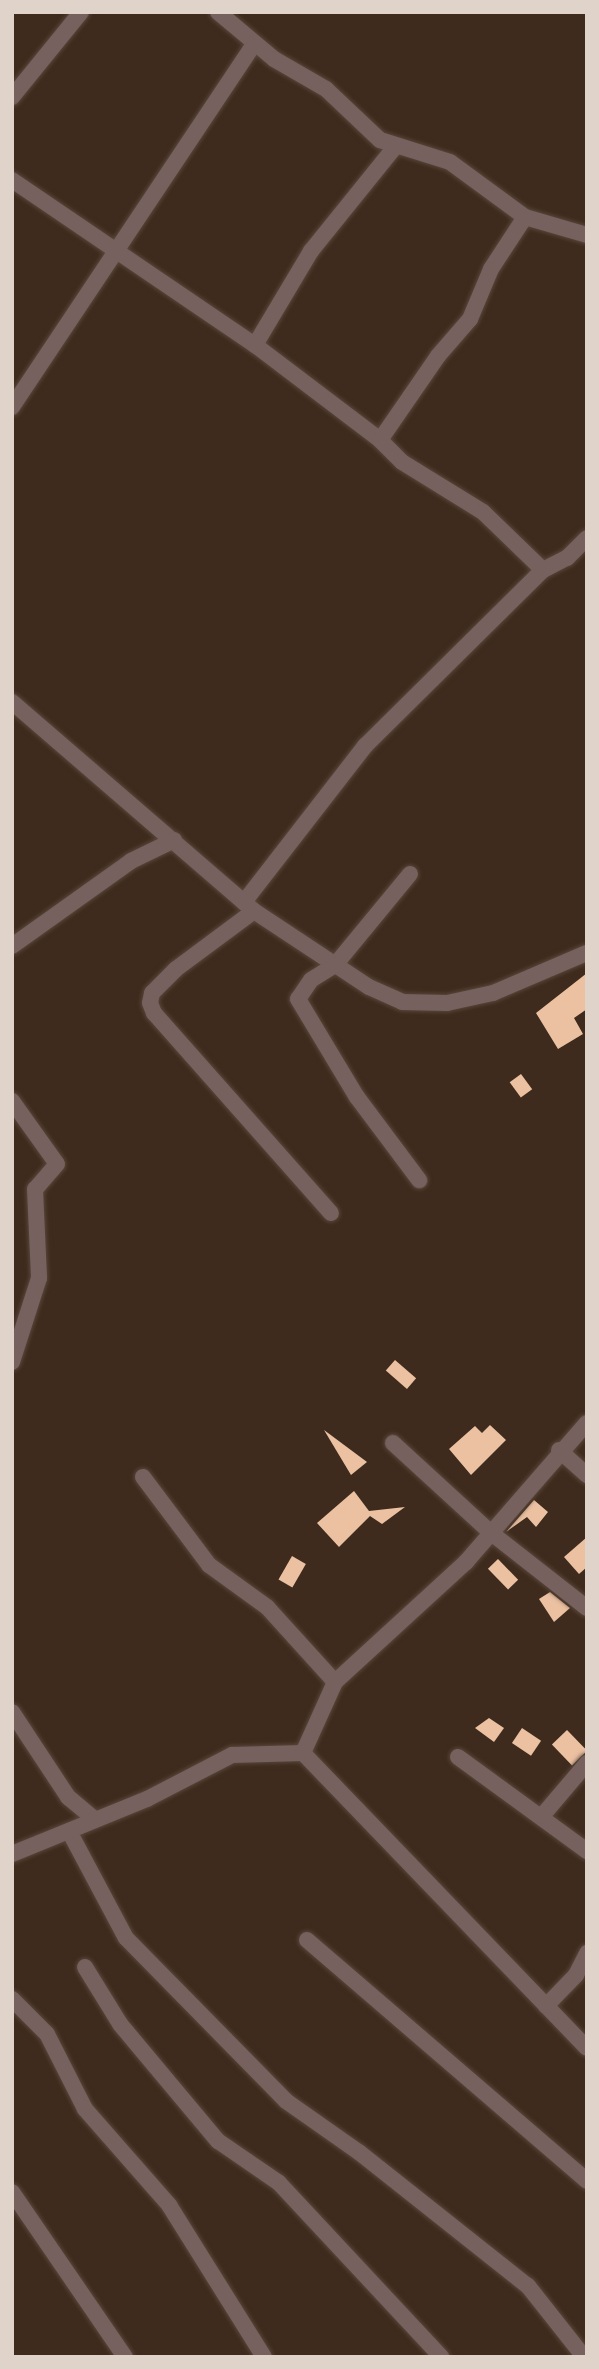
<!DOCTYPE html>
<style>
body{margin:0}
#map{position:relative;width:599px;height:2369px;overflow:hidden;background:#3e2b1d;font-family:Inter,sans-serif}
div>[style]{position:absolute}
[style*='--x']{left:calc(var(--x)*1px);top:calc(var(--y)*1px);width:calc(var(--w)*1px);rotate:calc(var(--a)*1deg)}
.building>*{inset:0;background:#ebc1a2;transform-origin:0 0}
.roads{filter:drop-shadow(0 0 2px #584639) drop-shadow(0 0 2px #584639)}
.minor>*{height:16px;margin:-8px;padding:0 8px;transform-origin:8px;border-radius:8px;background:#76615f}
span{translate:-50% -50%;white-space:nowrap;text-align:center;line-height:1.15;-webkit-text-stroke:7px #342113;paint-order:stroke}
.frame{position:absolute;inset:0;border:14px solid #e0d3ca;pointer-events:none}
</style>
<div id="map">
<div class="building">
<i style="clip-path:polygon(587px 973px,587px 1009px,574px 1018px,583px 1034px,558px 1049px,536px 1013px)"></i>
<i style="left:521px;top:1074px;width:19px;height:14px;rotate:54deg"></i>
<i style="left:395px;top:1360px;width:28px;height:14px;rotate:41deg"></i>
<i style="clip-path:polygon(490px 1425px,506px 1440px,471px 1475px,449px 1449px,475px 1426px,482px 1433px)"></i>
<i style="clip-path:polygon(324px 1430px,367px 1462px,351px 1475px)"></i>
<i style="clip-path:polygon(354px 1491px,369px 1511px,405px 1507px,382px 1524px,370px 1516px,339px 1547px,317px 1523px)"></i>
<i style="clip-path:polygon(534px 1500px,548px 1512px,536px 1527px,527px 1517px,506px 1532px)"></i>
<i style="clip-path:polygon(587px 1537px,587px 1567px,579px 1574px,564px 1557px)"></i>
<i style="left:292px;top:1556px;width:16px;height:27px;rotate:30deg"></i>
<i style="left:498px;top:1559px;width:29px;height:14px;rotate:46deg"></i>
<i style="clip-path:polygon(550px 1592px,570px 1608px,554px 1622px,539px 1599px)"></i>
<i style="clip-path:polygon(489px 1718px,504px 1728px,494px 1742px,475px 1728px)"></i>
<i style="left:522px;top:1728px;width:23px;height:18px;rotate:34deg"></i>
<i style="left:567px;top:1730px;width:29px;height:21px;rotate:46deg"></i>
</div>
<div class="roads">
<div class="minor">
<i style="--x:218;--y:12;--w:73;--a:40"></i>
<i style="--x:274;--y:59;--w:60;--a:30"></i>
<i style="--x:326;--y:89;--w:74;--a:43.4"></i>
<i style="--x:380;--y:140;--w:73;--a:17.4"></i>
<i style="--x:450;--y:162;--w:93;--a:36.3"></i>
<i style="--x:525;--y:217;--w:65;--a:16.2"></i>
<i style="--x:12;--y:97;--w:109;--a:-50.9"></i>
<i style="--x:12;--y:180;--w:294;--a:34.2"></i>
<i style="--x:255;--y:345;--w:157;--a:37.2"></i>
<i style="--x:525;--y:217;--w:62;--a:123.2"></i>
<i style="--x:491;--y:269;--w:54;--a:112.8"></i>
<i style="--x:470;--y:319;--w:49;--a:130.9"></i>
<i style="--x:438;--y:356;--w:102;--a:124.6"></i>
<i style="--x:380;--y:440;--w:31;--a:45"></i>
<i style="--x:402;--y:462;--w:95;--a:31.7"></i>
<i style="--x:483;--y:512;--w:83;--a:44"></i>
<i style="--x:543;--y:570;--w:27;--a:-27"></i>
<i style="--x:567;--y:558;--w:28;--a:-45"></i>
<i style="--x:255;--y:345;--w:109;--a:-59.2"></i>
<i style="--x:311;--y:251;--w:134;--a:-51.1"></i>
<i style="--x:12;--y:407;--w:436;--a:-56.3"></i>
<i style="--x:12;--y:702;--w:320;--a:40.8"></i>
<i style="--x:254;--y:911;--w:138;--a:33.5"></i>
<i style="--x:369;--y:987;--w:36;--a:24"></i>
<i style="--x:402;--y:1002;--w:45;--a:1.3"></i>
<i style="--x:447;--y:1003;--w:47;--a:-12.3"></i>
<i style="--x:493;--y:993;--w:102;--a:-23.1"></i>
<i style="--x:410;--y:874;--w:118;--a:129.5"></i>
<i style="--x:335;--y:965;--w:28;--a:148"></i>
<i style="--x:311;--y:980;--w:23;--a:124"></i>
<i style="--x:298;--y:999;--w:114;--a:59"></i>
<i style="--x:357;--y:1097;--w:104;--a:53.2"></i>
<i style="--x:244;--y:902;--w:197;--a:-52.2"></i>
<i style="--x:365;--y:746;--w:250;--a:-44.7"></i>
<i style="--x:254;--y:911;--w:97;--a:143.4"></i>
<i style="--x:176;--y:969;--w:34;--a:135"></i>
<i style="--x:152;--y:993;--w:10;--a:101"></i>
<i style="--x:150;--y:1003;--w:11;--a:68"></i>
<i style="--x:154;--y:1013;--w:267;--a:48.5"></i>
<i style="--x:12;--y:946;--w:146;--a:-35.5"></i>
<i style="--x:131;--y:861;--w:48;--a:-26"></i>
<i style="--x:12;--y:1101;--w:77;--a:54.5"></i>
<i style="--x:57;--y:1164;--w:33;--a:131"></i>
<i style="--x:35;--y:1189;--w:89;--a:87.4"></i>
<i style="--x:39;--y:1278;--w:88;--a:107.8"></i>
<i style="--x:393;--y:1443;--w:132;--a:42.5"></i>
<i style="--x:490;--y:1532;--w:123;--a:38.1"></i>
<i style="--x:559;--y:1450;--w:38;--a:42"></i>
<i style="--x:143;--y:1477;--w:110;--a:53.1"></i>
<i style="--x:209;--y:1565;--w:72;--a:35.9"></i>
<i style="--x:267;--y:1607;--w:101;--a:47.8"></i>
<i style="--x:12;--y:1712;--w:102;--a:56.6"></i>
<i style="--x:68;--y:1797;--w:33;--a:40"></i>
<i style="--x:303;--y:1753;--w:78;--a:-65.7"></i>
<i style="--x:335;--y:1682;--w:178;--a:-42.5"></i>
<i style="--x:466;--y:1562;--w:184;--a:-49"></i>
<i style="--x:458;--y:1757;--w:160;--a:36.1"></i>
<i style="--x:542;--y:1816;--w:70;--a:-49.7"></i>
<i style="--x:69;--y:1831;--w:121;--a:62"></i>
<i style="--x:126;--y:1938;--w:228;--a:45.5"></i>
<i style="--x:286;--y:2101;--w:90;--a:35.1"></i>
<i style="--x:360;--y:2153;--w:214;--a:38.4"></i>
<i style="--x:528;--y:2286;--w:90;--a:51.7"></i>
<i style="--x:12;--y:1854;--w:146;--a:-22.2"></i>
<i style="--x:147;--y:1799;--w:96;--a:-27.4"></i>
<i style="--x:232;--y:1755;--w:71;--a:-1.6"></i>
<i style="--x:303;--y:1753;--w:409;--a:46.1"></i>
<i style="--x:307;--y:1940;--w:369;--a:40.7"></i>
<i style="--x:85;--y:1967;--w:67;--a:58.4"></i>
<i style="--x:120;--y:2024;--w:153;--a:50.1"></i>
<i style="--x:218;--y:2141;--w:74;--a:34.5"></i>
<i style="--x:279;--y:2183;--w:238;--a:47"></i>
<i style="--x:12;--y:1999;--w:49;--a:45"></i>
<i style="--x:47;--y:2034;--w:84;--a:63.1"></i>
<i style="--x:85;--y:2109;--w:128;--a:48.8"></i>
<i style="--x:169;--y:2205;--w:179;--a:58"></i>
<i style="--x:546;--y:2006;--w:43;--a:-45.9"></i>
<i style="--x:576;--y:1975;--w:25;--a:-63"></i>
<i style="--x:12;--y:2192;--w:200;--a:55.6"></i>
</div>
</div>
<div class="frame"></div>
</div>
